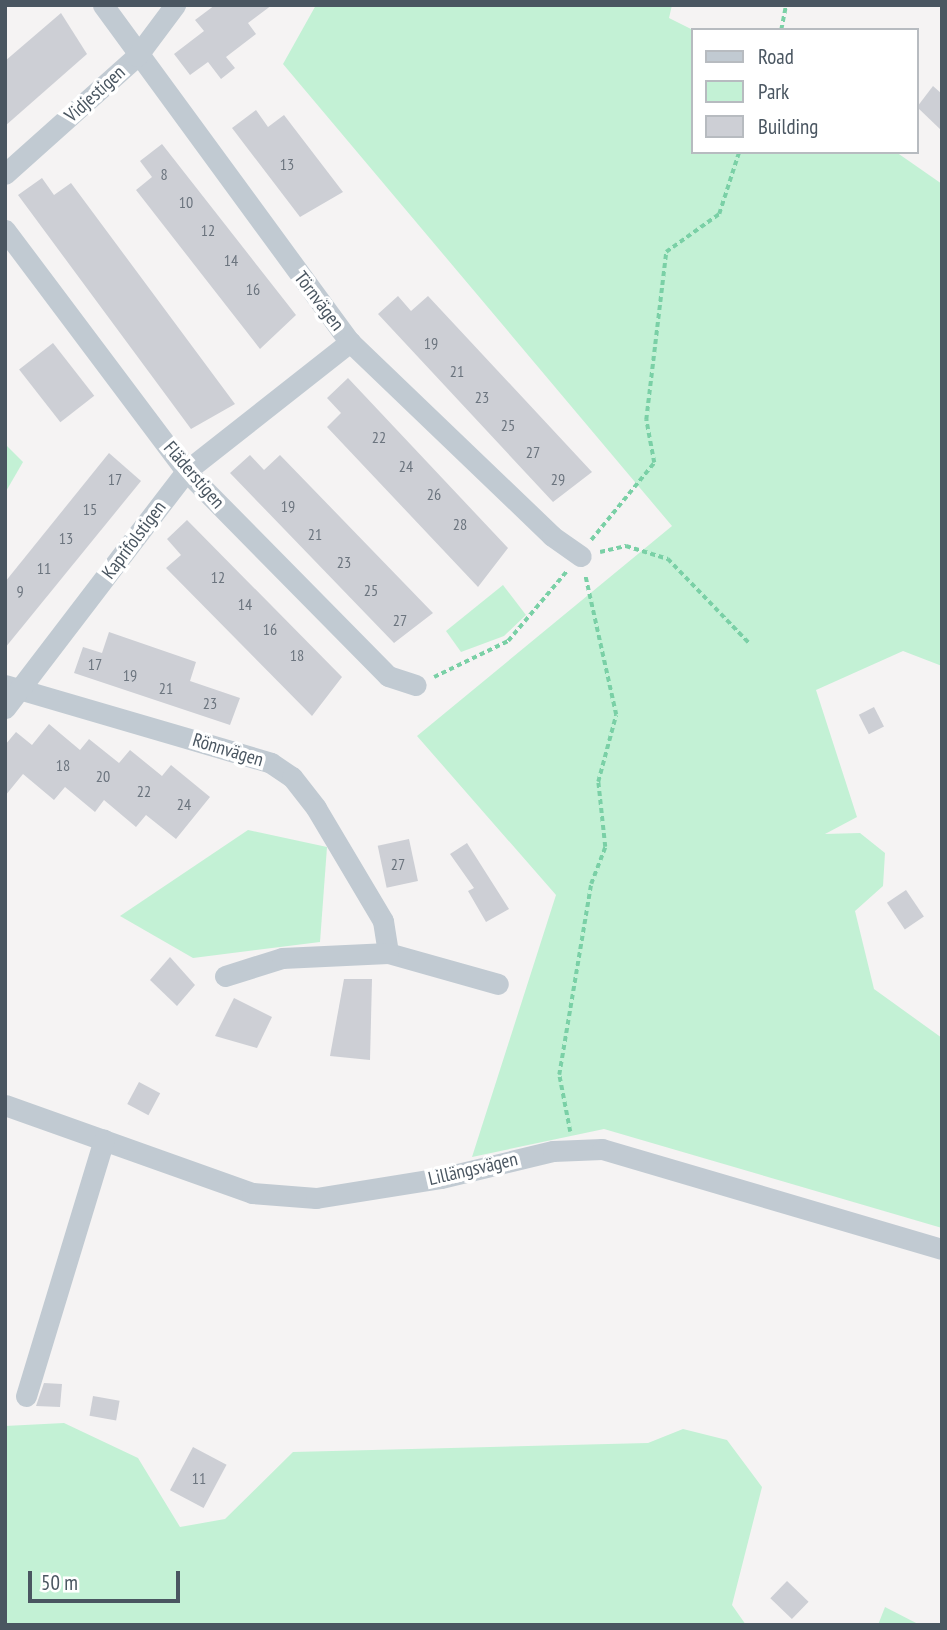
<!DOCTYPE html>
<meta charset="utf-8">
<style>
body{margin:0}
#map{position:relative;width:947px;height:1630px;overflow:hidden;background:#f5f3f3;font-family:"PT Sans Narrow",sans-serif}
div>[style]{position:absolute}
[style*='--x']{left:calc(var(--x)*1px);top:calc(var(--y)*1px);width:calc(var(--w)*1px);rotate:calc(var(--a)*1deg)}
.green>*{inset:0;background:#c3f1d5}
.building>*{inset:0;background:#cdcfd5;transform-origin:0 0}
.path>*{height:3.5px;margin-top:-1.75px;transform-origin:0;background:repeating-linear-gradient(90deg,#7ad0a6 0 5px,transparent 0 8.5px)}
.minor>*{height:21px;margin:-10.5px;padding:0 10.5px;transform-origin:10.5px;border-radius:10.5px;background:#c1cad2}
span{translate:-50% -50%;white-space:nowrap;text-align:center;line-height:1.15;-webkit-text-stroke:7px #fff;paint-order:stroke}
.number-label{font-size:16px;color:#6b747e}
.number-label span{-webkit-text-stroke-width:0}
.street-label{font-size:19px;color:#4a5661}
.frame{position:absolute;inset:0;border:7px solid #4a5661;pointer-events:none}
.legend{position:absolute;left:691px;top:28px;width:228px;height:126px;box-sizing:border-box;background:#fff;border:2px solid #b7bbc0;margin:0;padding:9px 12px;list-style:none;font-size:21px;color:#4a5661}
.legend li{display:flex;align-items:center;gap:14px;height:35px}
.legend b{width:35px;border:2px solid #b7bbc0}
.scale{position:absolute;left:28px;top:1571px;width:152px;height:32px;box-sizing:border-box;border:4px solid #4a5661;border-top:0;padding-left:9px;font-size:21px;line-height:24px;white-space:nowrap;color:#4a5661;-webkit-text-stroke:5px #fff;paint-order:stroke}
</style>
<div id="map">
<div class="green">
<i style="clip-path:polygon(316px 5px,672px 5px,669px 18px,693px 30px,693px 152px,896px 152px,942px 184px,942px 666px,903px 651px,816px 690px,857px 817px,825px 834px,860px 833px,885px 853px,883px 886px,855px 911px,874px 989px,942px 1038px,942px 1228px,604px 1129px,472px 1157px,556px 895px,417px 736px,672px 526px,283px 64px)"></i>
<i style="clip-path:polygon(5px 444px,23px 462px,5px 493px)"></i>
<i style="clip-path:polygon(503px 585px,526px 615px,504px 636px,461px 652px,446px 631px)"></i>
<i style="clip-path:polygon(248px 830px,327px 847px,320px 942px,193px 958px,120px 916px)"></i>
<i style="clip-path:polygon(64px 1423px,138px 1458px,180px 1527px,225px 1519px,293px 1452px,648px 1443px,683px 1429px,727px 1440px,762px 1487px,732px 1605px,746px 1625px,5px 1625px,5px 1426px)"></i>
<i style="clip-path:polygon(885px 1607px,920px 1625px,878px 1625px)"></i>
</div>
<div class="building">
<i style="clip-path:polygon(215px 5px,272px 5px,248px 23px,256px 34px,226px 57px,235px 68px,221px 79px,208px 62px,190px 75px,174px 54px,204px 31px,195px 20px)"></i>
<i style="clip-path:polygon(61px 13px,87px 54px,5px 126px,5px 61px)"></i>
<i style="clip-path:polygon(933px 86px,942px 94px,942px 131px,917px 107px)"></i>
<i style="clip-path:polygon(256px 110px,268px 127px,284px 115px,343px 192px,300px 217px,232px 128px)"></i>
<i style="clip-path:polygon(162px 144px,296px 315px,260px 349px,136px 190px,152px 177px,140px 161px)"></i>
<i style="clip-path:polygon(42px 178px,54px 195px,71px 183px,235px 404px,191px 429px,18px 195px)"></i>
<i style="clip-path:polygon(398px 296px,411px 311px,428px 296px,592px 472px,553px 502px,378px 314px)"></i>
<i style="left:53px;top:343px;width:67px;height:43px;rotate:52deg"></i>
<i style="clip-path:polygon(348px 378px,508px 548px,478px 587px,327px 427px,341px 413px,327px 398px)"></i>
<i style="clip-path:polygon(109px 453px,141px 481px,5px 648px,5px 582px)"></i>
<i style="clip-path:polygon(250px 455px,264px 470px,280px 455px,433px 613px,394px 643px,230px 473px)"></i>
<i style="clip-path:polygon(187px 520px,342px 677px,312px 716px,166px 568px,181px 555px,167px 539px)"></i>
<i style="clip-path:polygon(109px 632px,196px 662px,190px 681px,240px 698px,230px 725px,74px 673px,83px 647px,102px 653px)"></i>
<i style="left:874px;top:707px;width:22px;height:17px;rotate:63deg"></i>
<i style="clip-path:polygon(49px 724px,80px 750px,89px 739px,119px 763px,130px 750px,162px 776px,171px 765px,210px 797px,176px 839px,146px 815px,136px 827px,104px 800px,95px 812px,65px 787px,54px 800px,23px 774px,5px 796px,5px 745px,16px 732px,32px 745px)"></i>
<i style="left:409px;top:839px;width:43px;height:32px;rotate:78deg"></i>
<i style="clip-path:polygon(467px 843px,509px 909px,486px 922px,468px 891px,474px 888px,450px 854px)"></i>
<i style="left:906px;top:890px;width:32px;height:23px;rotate:56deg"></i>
<i style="clip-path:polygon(170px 957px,195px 985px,177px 1006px,150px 980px)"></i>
<i style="clip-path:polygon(344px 979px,372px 979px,370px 1060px,330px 1056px)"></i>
<i style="clip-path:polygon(234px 998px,272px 1017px,257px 1048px,215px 1036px)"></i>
<i style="left:139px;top:1082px;width:24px;height:25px;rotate:28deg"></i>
<i style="clip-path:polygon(44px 1383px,62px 1384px,60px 1407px,36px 1406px)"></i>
<i style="left:93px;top:1396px;width:27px;height:20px;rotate:10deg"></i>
<i style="left:193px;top:1447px;width:38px;height:49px;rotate:28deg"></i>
<i style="left:787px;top:1581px;width:30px;height:24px;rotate:44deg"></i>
</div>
<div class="path">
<i style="--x:781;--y:30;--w:25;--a:-79"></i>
<i style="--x:591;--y:540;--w:99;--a:-50.7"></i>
<i style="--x:654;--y:463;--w:44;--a:-100.5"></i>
<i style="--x:646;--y:420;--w:169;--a:-83.2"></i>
<i style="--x:666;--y:252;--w:65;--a:-35.6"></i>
<i style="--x:719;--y:214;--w:65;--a:-72.1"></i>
<i style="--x:600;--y:552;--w:27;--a:-13"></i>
<i style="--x:626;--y:546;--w:44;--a:17.2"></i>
<i style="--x:668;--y:559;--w:118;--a:46"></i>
<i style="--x:434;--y:677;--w:82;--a:-25.9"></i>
<i style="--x:508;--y:641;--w:92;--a:-49.9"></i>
<i style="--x:570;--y:1132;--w:58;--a:-100.9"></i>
<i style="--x:559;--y:1075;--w:194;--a:-80.5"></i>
<i style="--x:591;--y:884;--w:40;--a:-69"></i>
<i style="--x:605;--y:847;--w:65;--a:-96.1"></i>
<i style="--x:598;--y:782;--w:69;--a:-75"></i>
<i style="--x:616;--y:715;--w:143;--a:-102.5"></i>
</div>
<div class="minor">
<i style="--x:103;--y:5;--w:418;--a:53.8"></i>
<i style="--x:350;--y:342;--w:280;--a:43.8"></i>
<i style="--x:552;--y:536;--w:35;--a:35"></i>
<i style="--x:5;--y:174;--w:177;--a:-41.8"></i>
<i style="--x:137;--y:56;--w:64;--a:-53.3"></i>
<i style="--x:5;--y:230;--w:301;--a:53.1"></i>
<i style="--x:186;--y:471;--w:288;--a:45.4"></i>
<i style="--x:388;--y:676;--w:29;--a:18"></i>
<i style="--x:5;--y:685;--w:277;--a:16.3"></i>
<i style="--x:271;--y:763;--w:25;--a:34"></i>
<i style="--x:292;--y:777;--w:39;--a:52"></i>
<i style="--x:316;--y:808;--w:131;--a:59.3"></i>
<i style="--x:383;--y:921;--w:32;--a:81"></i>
<i style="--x:388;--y:953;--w:114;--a:15.7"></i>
<i style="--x:5;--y:708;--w:298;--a:-52.6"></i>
<i style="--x:186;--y:471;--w:209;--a:-38.2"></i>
<i style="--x:225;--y:976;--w:60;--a:-17.5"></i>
<i style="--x:282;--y:958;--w:106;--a:-2.7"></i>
<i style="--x:5;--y:1105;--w:262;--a:19.6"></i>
<i style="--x:252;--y:1193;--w:64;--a:4.5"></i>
<i style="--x:316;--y:1198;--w:127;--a:-9.1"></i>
<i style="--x:441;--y:1178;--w:115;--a:-13.6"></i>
<i style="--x:553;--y:1151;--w:49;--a:-2.3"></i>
<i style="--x:602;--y:1149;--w:354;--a:16.4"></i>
<i style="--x:26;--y:1396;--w:268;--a:-73.1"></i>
</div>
<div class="number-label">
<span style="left:287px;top:164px">13</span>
<span style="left:164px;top:174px">8</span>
<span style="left:186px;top:202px">10</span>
<span style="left:208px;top:230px">12</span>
<span style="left:231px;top:260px">14</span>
<span style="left:253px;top:289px">16</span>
<span style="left:431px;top:343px">19</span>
<span style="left:457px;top:371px">21</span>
<span style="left:482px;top:397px">23</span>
<span style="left:508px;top:425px">25</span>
<span style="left:379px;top:437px">22</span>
<span style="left:533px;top:452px">27</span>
<span style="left:406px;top:466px">24</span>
<span style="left:115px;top:479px">17</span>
<span style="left:558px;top:479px">29</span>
<span style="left:434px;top:494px">26</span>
<span style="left:288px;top:506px">19</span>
<span style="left:90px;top:509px">15</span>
<span style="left:460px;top:524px">28</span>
<span style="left:315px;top:534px">21</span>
<span style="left:66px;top:538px">13</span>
<span style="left:344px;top:562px">23</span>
<span style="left:44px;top:568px">11</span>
<span style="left:218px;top:577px">12</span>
<span style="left:371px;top:590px">25</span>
<span style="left:20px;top:591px">9</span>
<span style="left:245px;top:604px">14</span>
<span style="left:400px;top:620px">27</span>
<span style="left:270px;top:629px">16</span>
<span style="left:297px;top:655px">18</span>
<span style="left:95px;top:664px">17</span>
<span style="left:130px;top:675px">19</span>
<span style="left:166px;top:688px">21</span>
<span style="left:210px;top:703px">23</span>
<span style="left:63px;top:765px">18</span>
<span style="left:103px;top:776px">20</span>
<span style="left:144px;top:791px">22</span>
<span style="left:184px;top:804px">24</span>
<span style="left:398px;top:864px">27</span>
<span style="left:199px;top:1478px">11</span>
</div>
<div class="street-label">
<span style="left:95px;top:94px;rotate:-42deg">Vidjestigen</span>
<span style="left:319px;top:301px;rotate:53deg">Törnvägen</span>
<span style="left:194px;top:475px;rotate:49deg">Fläderstigen</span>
<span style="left:134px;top:540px;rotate:-53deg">Kaprifolstigen</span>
<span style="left:228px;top:750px;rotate:17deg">Rönnvägen</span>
<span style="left:473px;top:1169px;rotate:-13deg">Lillängsvägen</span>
</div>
<div class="frame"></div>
<ul class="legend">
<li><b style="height:9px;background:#c1cad2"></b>Road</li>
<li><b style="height:19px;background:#c3f1d5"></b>Park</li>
<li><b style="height:19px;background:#cdcfd5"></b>Building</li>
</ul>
<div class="scale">50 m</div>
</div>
